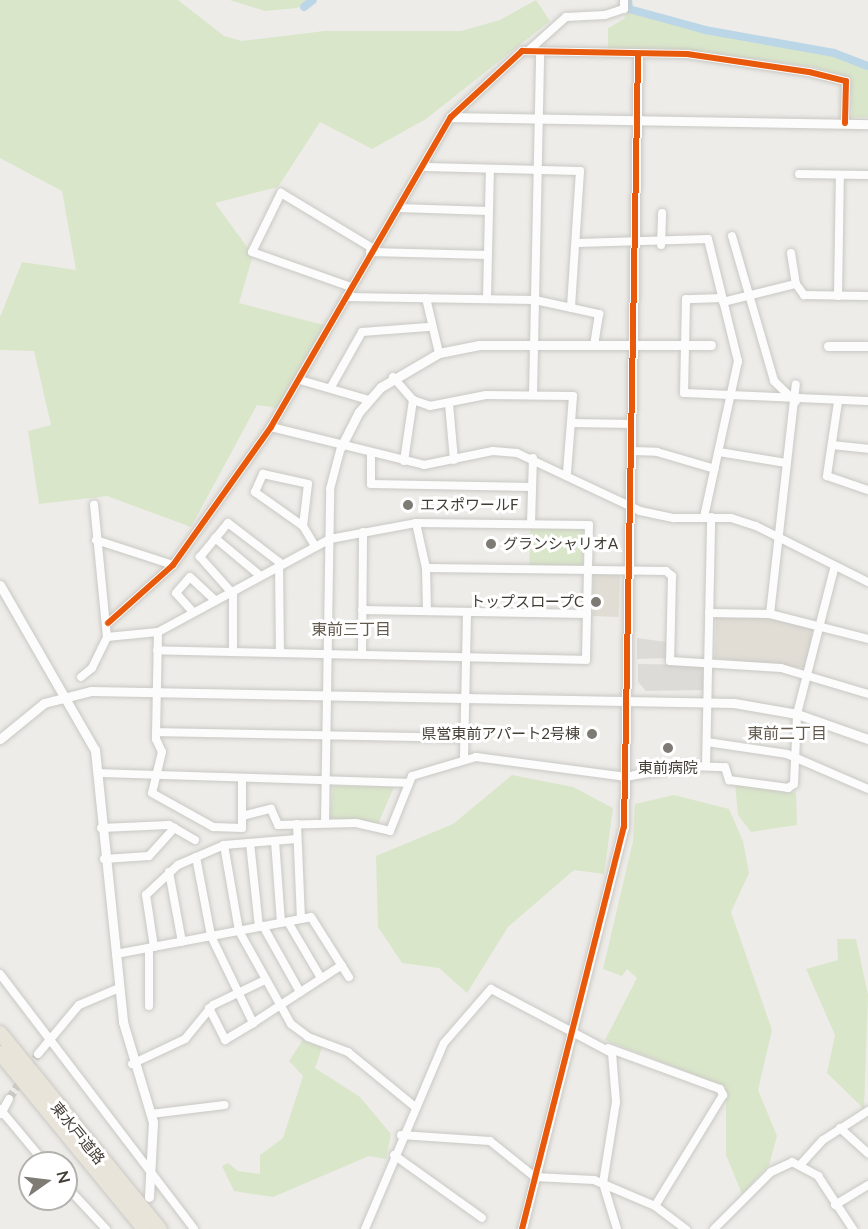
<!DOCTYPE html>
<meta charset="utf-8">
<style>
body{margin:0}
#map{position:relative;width:868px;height:1229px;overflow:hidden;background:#edece8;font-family:Lato,"Noto Sans JP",sans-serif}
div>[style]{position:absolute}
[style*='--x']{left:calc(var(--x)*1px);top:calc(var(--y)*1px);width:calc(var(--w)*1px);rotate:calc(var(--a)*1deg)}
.residential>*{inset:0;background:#e1ddd5;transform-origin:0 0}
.green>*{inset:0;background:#dae6ca;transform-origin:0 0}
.parking>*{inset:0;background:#dcdbd7}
.canal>*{height:8px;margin:-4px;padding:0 4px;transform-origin:4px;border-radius:4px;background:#bbd6e7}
.minor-tunnel>*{height:8px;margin-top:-4px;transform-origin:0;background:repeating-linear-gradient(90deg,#cbc9c4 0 8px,transparent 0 12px)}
.roads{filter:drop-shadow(0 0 2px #c9c8c4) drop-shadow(0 0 2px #c9c8c4)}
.minor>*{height:8px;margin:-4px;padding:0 4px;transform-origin:4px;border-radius:4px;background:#fcfcfc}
.tertiary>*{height:9px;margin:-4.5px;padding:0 4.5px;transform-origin:4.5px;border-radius:4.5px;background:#fcfcfc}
.motorway>*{height:14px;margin:-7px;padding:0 7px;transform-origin:7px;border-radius:7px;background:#e9e4da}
.cycleway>*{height:6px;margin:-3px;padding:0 3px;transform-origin:3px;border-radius:3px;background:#e8590c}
.dots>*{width:16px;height:16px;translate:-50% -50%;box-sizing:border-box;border:3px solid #fff;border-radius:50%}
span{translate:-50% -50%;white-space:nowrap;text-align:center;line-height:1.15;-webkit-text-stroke:6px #fff;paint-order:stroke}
.poi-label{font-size:15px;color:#423d35}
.left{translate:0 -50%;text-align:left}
.right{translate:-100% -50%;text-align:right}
.street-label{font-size:15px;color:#423d35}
.neighbourhood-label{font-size:16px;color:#635a4d}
.north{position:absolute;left:18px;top:1151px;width:60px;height:60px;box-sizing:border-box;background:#fff;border:2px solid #b3b1ae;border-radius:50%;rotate:76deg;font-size:16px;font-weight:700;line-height:24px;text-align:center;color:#423d35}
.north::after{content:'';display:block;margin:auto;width:21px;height:27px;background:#7e7a74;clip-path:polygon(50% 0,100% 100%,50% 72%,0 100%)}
</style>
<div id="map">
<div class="residential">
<i style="left:594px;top:574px;width:26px;height:42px;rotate:2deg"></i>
<i style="clip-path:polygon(716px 617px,776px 619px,813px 629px,806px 668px,715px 658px)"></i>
</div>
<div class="green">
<i style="clip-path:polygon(0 0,178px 0,224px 36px,242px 41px,325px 31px,461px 31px,500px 20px,536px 0,550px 21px,426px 119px,372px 149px,320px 122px,278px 187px,215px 203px,253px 255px,239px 303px,324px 325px,277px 408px,257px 405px,191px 527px,107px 496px,39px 504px,28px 431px,51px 425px,34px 351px,0 350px,0 317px,22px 262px,76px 270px,62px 191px,0 158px)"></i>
<i style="clip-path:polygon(230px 0,310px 0,297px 8px,265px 11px)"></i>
<i style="clip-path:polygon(628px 11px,705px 32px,841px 57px,868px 68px,868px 117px,852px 117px,851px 78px,814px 67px,687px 50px,608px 49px,608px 28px,624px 19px)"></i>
<i style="left:530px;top:527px;width:53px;height:39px;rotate:1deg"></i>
<i style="clip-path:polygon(512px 775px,573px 787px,613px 808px,604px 874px,574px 870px,508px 927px,467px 993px,439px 968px,402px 963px,378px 927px,376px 856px,453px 824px)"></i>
<i style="clip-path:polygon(735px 783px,796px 793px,797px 825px,751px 832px,738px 815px)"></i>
<i style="clip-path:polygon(333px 786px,394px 787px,377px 826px,330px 818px)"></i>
<i style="clip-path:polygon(674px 795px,729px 809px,743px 841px,749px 873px,731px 912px,772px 1030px,758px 1090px,777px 1136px,769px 1165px,742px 1194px,726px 1155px,726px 1087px,605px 1040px,637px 978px,627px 969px,622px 976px,603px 969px,633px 841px,635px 804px)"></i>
<i style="clip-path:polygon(837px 939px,856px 939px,868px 995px,864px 1109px,827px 1073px,835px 1035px,806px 969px,838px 960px)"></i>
<i style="clip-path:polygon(303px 1040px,322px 1048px,315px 1068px,360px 1097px,391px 1134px,386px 1159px,369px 1156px,273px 1197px,234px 1191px,222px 1166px,228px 1163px,238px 1171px,260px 1174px,260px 1155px,283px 1138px,303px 1076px,289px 1061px)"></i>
</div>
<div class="parking">
<i style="clip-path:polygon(637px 638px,666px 642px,666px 658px,637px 659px)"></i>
<i style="clip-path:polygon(638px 664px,702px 665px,704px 690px,646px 691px,638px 682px)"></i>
</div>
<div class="canal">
<i style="--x:628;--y:0;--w:9;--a:84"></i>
<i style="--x:629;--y:9;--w:79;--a:15.4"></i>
<i style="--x:705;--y:30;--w:131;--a:10.1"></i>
<i style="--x:834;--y:53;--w:36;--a:21"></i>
<i style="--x:304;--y:7;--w:11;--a:-38"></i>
</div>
<div class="minor-tunnel">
<i style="--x:9;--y:1099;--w:54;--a:-57.2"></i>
</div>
<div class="roads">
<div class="minor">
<i style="--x:528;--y:51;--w:51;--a:-41.8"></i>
<i style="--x:566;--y:17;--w:39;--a:-3"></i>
<i style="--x:605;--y:15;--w:20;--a:-18"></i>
<i style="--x:624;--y:9;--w:9;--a:-90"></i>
<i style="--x:426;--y:167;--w:154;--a:1.5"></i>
<i style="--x:580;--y:171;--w:137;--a:93.8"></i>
<i style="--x:799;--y:174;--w:69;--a:0.8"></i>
<i style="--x:398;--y:208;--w:91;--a:1.9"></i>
<i style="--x:732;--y:236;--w:151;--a:73.8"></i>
<i style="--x:774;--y:381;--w:30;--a:44"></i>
<i style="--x:578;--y:243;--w:130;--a:-1.8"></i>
<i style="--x:708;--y:239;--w:126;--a:76.2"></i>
<i style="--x:738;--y:361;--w:160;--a:102.3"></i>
<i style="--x:661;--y:245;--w:32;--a:-88"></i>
<i style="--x:370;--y:252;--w:118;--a:1.5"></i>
<i style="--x:791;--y:253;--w:31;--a:81"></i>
<i style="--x:796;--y:284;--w:14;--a:54"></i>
<i style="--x:804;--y:295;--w:64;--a:0.9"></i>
<i style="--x:351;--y:287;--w:105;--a:-160.5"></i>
<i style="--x:252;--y:252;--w:66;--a:-63.8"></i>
<i style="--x:281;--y:193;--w:106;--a:31.1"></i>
<i style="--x:838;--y:296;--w:121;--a:-89.1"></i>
<i style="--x:346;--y:297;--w:189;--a:0.9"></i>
<i style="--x:535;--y:300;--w:66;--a:12.3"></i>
<i style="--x:599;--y:314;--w:31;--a:99"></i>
<i style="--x:426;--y:298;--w:57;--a:76.7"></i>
<i style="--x:487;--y:298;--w:129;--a:-88.7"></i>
<i style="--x:722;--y:298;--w:36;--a:178"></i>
<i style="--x:686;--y:299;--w:94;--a:91.2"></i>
<i style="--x:684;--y:393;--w:184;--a:2.5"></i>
<i style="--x:723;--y:302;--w:75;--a:-13.9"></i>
<i style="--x:393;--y:377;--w:30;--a:49"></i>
<i style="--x:413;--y:400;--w:18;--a:19"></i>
<i style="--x:430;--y:406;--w:57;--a:-11.1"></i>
<i style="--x:486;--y:395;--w:87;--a:0.7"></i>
<i style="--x:573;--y:396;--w:77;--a:94.5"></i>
<i style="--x:300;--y:380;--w:72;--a:16.2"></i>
<i style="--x:331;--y:387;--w:63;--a:-60.6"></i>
<i style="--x:362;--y:332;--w:66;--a:-4.3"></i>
<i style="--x:533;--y:395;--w:343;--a:-88.8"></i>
<i style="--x:838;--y:402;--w:75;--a:98.5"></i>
<i style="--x:827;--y:476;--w:43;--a:18.9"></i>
<i style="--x:449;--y:404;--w:56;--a:84.9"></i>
<i style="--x:573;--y:423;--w:59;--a:1"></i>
<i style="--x:271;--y:427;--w:158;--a:13.9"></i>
<i style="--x:424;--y:465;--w:70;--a:-11.5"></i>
<i style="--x:493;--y:451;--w:24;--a:5"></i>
<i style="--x:517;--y:453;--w:136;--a:25.2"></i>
<i style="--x:640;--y:511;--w:35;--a:12"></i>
<i style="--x:674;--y:518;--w:57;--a:0"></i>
<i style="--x:731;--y:518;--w:26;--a:18"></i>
<i style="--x:756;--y:526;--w:125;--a:26.6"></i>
<i style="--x:832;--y:445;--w:36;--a:6"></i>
<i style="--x:632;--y:451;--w:25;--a:2"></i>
<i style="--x:657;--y:452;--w:60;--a:16.3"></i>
<i style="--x:719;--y:452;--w:68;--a:9.3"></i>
<i style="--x:371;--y:454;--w:30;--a:90"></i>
<i style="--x:371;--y:484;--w:161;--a:1.1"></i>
<i style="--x:404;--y:461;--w:62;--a:-81.6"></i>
<i style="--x:416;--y:523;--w:46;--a:77.5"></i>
<i style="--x:426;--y:568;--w:43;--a:88.7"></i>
<i style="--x:531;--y:524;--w:66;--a:-88.3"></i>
<i style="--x:303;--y:526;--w:59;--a:-144.7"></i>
<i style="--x:255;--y:492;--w:20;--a:-66"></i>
<i style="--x:263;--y:474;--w:46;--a:12.5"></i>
<i style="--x:308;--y:484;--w:42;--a:96.8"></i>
<i style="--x:303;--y:526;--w:21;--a:59"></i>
<i style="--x:215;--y:538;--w:56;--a:39.9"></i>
<i style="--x:96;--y:540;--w:81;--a:18"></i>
<i style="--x:426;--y:568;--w:240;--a:0.7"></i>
<i style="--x:666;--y:571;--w:8;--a:40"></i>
<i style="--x:672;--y:576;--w:85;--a:91.3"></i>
<i style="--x:670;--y:661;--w:111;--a:3.6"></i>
<i style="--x:781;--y:668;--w:91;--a:16.6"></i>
<i style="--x:362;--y:610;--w:225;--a:1"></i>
<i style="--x:193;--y:612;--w:25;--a:-132"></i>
<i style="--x:176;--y:593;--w:21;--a:-49"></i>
<i style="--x:190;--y:577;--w:33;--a:43"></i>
<i style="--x:709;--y:613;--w:61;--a:0.9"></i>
<i style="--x:770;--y:614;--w:101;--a:14.3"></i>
<i style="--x:770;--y:614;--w:231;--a:-83.6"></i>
<i style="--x:108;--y:623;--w:87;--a:-41.7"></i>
<i style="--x:173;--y:565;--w:169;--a:-54.6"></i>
<i style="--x:271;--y:427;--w:358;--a:-59.9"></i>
<i style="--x:451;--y:117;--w:97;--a:-42.9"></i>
<i style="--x:522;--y:51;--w:165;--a:1"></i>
<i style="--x:687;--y:54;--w:123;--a:8.4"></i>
<i style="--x:809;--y:72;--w:38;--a:14"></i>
<i style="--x:846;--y:81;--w:42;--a:91.4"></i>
<i style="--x:158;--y:632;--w:107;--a:91.1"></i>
<i style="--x:156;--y:739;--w:14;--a:65"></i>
<i style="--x:162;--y:752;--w:42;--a:103.7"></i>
<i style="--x:152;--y:793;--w:70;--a:29.1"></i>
<i style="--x:213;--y:827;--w:29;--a:2"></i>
<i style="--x:242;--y:828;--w:48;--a:-90"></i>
<i style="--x:107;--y:637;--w:51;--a:-5.6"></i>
<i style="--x:158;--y:632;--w:196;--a:-28.4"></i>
<i style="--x:330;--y:539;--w:87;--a:-10.5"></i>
<i style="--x:416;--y:523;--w:173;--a:0.7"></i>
<i style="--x:589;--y:525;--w:135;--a:91.3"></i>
<i style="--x:586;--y:660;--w:429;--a:-178.7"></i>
<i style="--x:233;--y:652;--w:58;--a:-90"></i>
<i style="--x:233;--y:594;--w:50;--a:-131.7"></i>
<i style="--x:200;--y:557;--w:44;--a:-50.5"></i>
<i style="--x:228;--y:523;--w:64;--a:37.4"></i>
<i style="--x:279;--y:562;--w:91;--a:89.4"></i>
<i style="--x:362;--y:655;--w:123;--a:-89.5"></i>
<i style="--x:81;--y:677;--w:14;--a:-39"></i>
<i style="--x:92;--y:668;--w:34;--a:-64"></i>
<i style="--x:107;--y:637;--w:133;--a:-95.6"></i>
<i style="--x:156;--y:732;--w:308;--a:1.1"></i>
<i style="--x:707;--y:742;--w:81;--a:8.5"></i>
<i style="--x:787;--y:754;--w:88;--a:23.4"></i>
<i style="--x:464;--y:757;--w:145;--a:-88.8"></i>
<i style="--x:706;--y:766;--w:249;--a:-88.8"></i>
<i style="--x:98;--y:773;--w:311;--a:1.8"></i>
<i style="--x:242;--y:816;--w:30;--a:-14"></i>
<i style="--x:271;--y:809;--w:17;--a:66"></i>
<i style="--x:278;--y:825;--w:78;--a:-1.5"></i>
<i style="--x:356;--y:823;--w:35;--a:13"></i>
<i style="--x:390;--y:831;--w:59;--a:-68.2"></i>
<i style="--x:412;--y:776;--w:67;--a:-16.5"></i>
<i style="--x:476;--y:757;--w:150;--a:7.6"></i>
<i style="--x:625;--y:777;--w:65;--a:-9.8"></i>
<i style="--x:689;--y:766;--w:36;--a:2"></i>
<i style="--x:725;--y:767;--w:14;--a:73"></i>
<i style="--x:729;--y:780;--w:60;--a:7.7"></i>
<i style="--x:788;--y:788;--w:7;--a:-34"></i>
<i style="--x:794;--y:784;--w:70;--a:-87.5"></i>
<i style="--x:797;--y:714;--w:150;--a:-75.7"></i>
<i style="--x:325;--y:823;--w:334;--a:-89.1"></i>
<i style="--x:330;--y:489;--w:43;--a:-75.3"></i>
<i style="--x:297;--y:824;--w:95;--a:87.6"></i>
<i style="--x:101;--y:828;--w:68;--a:-2.5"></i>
<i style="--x:169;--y:825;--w:30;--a:30"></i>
<i style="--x:275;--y:841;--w:82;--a:85.8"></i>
<i style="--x:250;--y:843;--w:84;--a:83.9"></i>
<i style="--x:224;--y:845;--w:87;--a:80.1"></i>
<i style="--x:239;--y:931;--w:107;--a:60.8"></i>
<i style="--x:291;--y:1024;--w:21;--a:37"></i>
<i style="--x:308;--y:1037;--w:43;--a:20.6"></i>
<i style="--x:348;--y:1052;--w:85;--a:39.3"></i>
<i style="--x:196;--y:857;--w:80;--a:79.2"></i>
<i style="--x:211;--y:936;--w:97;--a:64.2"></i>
<i style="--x:253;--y:1023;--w:106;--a:-33.1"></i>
<i style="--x:104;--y:859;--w:45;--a:-3.8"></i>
<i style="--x:149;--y:856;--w:38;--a:-48"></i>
<i style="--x:169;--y:872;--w:71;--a:79.5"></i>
<i style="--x:288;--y:922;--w:65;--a:59.5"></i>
<i style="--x:263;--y:926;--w:76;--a:60.7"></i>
<i style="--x:154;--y:947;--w:53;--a:-98.7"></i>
<i style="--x:146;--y:895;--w:44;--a:-43.2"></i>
<i style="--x:178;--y:865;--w:50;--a:-23.5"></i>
<i style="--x:224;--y:845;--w:73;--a:-4.7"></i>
<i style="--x:149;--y:948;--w:58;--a:90"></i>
<i style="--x:116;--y:954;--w:198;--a:-10.7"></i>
<i style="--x:311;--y:917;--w:71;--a:57.7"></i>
<i style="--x:0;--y:974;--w:320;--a:52.7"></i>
<i style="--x:209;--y:1008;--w:36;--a:63"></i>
<i style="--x:225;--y:1040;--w:33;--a:-31"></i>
<i style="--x:608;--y:1048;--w:119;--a:20.1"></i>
<i style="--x:720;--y:1089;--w:7;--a:63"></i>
<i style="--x:723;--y:1095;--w:130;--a:121.5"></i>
<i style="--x:38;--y:1054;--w:64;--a:-50.1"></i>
<i style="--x:79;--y:1005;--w:43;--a:-23"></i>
<i style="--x:132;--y:1064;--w:59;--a:-25.3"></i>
<i style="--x:185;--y:1039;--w:44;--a:-50.5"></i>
<i style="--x:213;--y:1005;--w:58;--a:-25.7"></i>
<i style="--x:0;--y:1109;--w:70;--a:50.2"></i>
<i style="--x:1;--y:1114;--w:17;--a:-62"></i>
<i style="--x:151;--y:1114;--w:74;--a:-7"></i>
<i style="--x:840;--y:1128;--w:38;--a:42"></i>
<i style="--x:401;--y:1135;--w:89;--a:3.9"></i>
<i style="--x:490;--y:1141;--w:58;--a:38.7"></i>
<i style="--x:535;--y:1177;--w:59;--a:2.9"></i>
<i style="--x:594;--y:1180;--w:66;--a:23.1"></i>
<i style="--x:655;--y:1206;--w:39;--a:37"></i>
<i style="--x:394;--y:1155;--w:108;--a:35.6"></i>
<i style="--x:802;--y:1163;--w:31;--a:-48"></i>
<i style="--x:823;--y:1140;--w:54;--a:-32.8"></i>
<i style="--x:66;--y:1186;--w:59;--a:47.1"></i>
<i style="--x:835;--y:1205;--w:39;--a:-31"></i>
<i style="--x:365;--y:1229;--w:202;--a:-67"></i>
<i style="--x:444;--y:1043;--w:72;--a:-49"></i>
<i style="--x:491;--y:989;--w:137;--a:27.9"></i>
<i style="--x:612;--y:1053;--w:49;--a:85.3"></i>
<i style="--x:616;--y:1102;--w:82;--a:99.1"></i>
<i style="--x:603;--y:1183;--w:48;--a:73.1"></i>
<i style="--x:714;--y:1229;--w:81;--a:-45"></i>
<i style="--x:771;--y:1172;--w:23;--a:-25"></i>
<i style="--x:792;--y:1162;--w:30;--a:28"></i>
<i style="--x:818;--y:1176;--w:64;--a:56.6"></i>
</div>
<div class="tertiary">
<i style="--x:451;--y:117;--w:417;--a:1"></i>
<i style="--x:828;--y:346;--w:40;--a:0"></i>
<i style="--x:341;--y:447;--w:39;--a:-63"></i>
<i style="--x:359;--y:412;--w:33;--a:-49"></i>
<i style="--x:381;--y:387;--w:67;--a:-30.4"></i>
<i style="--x:439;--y:353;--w:41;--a:-11.3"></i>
<i style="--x:479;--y:345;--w:232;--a:0"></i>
<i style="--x:0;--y:585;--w:190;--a:60.1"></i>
<i style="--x:95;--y:750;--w:273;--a:84.1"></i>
<i style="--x:123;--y:1022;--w:104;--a:73.3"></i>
<i style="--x:153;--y:1122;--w:75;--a:93.1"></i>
<i style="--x:0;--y:739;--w:57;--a:-39.3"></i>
<i style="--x:44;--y:703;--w:49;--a:-14.3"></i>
<i style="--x:91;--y:691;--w:643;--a:1.07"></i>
<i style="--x:734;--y:703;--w:64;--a:9.9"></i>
<i style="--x:797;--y:714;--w:75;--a:19.4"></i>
<i style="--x:522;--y:1229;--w:415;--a:-75.8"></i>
<i style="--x:624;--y:827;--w:773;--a:-88.96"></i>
</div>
<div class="motorway">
<i style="--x:0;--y:1033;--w:253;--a:50.8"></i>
<i style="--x:0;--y:1053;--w:227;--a:50.7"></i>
</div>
</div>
<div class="cycleway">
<i style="--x:108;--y:623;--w:87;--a:-41.7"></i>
<i style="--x:173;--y:565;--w:169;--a:-54.6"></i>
<i style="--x:271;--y:427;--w:358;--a:-59.9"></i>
<i style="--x:451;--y:117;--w:97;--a:-42.9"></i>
<i style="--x:522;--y:51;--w:165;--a:1"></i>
<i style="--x:687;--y:54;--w:123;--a:8.4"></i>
<i style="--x:809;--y:72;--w:38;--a:14"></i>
<i style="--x:846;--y:81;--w:42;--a:91.4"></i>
<i style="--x:522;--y:1229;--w:415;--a:-75.8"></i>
<i style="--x:624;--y:827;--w:773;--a:-88.96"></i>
</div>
<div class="dots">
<i style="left:408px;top:505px;background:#7e7a74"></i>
<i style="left:491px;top:544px;background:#7e7a74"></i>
<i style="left:596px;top:602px;background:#7e7a74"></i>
<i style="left:592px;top:734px;background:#7e7a74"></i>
<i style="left:668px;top:748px;background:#7e7a74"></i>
</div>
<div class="poi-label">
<span class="left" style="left:420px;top:505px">エスポワールF</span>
<span class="left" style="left:503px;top:544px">グランシャリオA</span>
<span class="right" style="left:584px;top:602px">トップスロープC</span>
<span class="right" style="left:580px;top:734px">県営東前アパート2号棟</span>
<span style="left:668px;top:768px">東前病院</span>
</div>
<div class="street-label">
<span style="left:78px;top:1133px;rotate:51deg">東水戸道路</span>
</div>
<div class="neighbourhood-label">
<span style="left:351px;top:629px">東前三丁目</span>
<span style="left:787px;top:733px">東前二丁目</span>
</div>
<div class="north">N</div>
</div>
